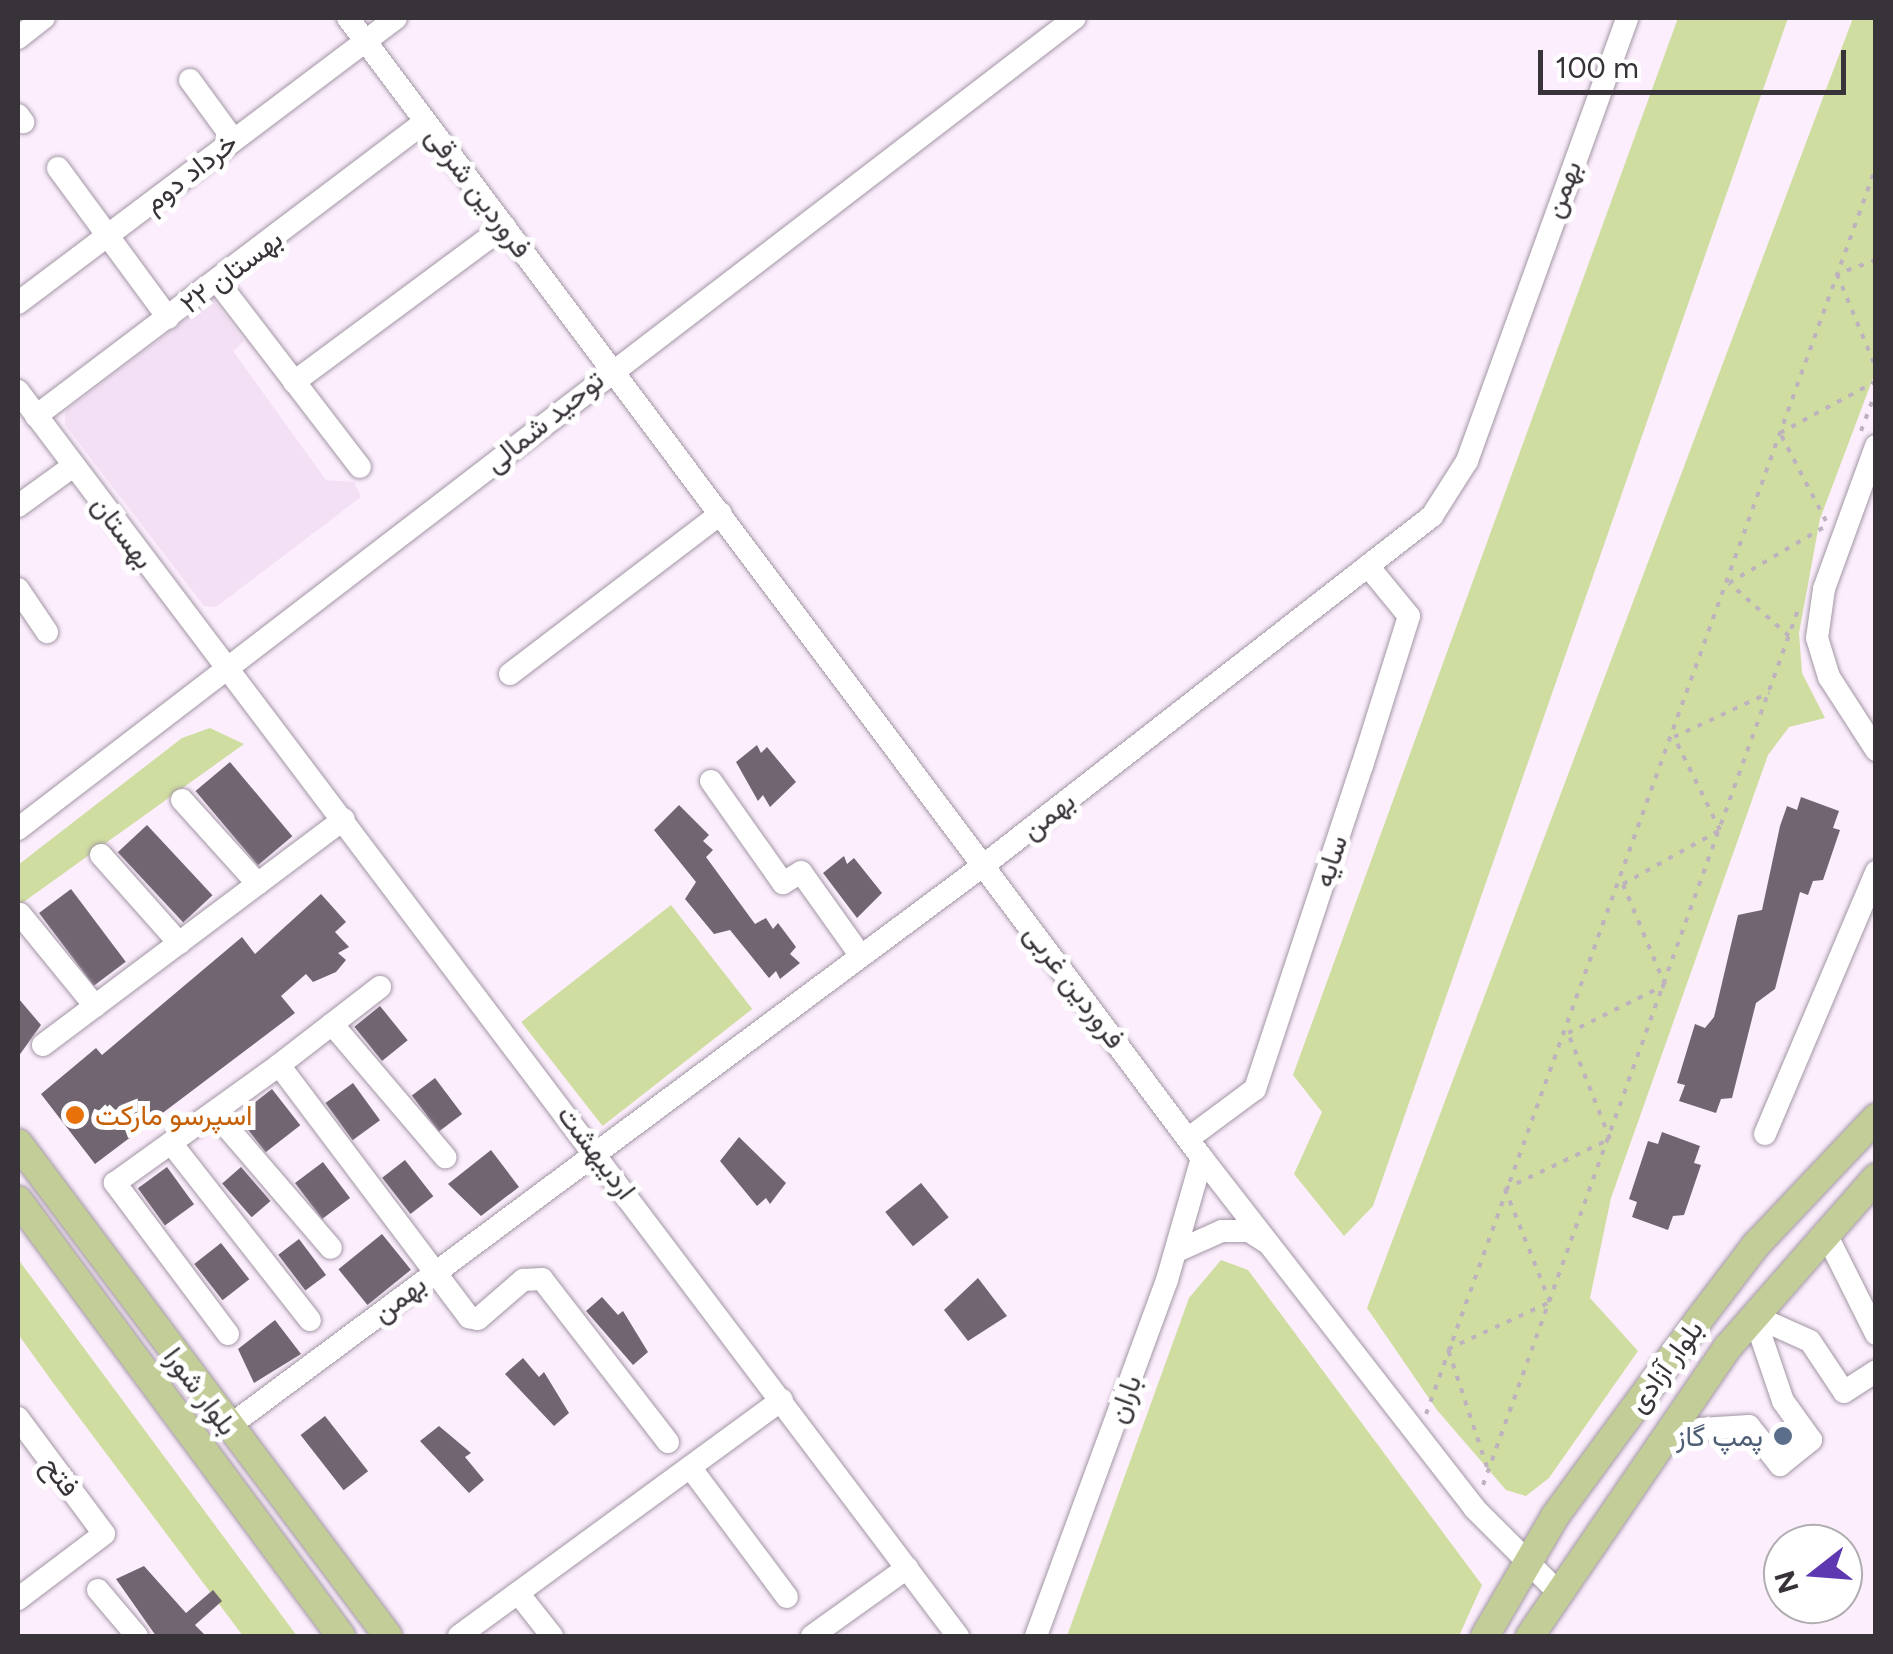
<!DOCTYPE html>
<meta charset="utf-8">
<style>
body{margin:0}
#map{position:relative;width:1893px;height:1654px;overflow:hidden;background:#fceefd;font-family:Figtree,Vazirmatn,sans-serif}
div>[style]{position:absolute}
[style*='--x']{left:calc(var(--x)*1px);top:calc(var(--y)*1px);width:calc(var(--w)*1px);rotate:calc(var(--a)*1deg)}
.built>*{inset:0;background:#f3e0f5}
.green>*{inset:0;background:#cfdda0;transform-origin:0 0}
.building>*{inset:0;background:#716572;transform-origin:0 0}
.path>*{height:4px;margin-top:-2px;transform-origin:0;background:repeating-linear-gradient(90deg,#bdb2be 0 5px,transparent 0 13px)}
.roads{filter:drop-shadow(0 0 2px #a296a4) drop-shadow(0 0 2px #a296a4)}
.minor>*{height:22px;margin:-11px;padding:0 11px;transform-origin:11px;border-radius:11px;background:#fff}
.major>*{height:28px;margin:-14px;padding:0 14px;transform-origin:14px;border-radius:14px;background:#c2cd97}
.dots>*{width:28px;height:28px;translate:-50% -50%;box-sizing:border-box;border:5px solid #fff;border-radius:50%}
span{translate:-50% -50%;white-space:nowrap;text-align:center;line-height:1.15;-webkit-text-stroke:10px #fff;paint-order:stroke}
.street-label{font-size:28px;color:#383339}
.food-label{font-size:28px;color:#c56008}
.left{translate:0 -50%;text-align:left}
.service-label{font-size:28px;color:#4e5e75}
.right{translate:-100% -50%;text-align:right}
.frame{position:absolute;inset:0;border:20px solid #383339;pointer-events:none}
.north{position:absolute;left:1763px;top:1524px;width:100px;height:100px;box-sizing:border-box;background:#fff;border:2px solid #afadb0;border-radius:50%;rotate:253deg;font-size:28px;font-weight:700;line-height:40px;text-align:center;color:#383339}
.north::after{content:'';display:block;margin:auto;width:35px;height:45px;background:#5e38b0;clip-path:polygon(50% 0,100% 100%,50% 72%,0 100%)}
.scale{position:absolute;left:1538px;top:50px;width:308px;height:45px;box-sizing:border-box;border:5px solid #383339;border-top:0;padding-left:12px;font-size:30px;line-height:35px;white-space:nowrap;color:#383339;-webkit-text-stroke:8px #fff;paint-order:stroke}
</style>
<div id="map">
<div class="built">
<i style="clip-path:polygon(213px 299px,244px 341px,233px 351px,326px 480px,354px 482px,361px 497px,216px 607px,204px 606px,65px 425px,65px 411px)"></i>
</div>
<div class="green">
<i style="clip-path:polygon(1678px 18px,1788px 18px,1373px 1206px,1344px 1236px,1294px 1174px,1322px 1112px,1293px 1075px)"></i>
<i style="clip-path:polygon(1853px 18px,1875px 18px,1876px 370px,1820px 519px,1799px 633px,1802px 673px,1825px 718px,1789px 727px,1768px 755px,1611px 1198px,1590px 1298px,1638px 1351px,1549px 1478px,1526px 1496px,1506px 1490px,1437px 1410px,1367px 1308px)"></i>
<i style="clip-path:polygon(210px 728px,244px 744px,18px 906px,18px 865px,182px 738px)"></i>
<i style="left:671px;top:905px;width:132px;height:190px;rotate:52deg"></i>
<i style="clip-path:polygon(18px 1259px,297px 1636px,243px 1636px,51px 1380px,18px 1334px)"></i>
<i style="clip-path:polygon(1221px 1260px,1248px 1270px,1482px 1585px,1459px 1636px,1067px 1636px,1189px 1298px)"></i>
</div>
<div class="building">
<i style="clip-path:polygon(757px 745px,761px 753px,767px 747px,796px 782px,770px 807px,763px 795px,758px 801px,736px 762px)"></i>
<i style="left:230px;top:762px;width:97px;height:45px;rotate:50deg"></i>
<i style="clip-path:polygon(1801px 797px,1839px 811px,1833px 828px,1840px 830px,1823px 880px,1813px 881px,1808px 895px,1800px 892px,1775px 989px,1756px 1003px,1732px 1098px,1721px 1099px,1716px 1113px,1679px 1101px,1685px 1085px,1677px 1083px,1695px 1024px,1705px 1028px,1714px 1017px,1738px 915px,1762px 910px,1780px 826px,1787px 806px,1797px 810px)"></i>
<i style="clip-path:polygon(679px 805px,709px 835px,703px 841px,713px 850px,706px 857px,755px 924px,766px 918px,773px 929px,778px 923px,796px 947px,790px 954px,800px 963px,780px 979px,776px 971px,769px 978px,730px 930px,714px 934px,685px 899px,696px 882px,654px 830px)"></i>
<i style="left:147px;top:825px;width:96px;height:40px;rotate:47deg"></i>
<i style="clip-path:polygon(844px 856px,847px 864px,854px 858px,882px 893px,857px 918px,823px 873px)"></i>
<i style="left:71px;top:889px;width:91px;height:40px;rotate:53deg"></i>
<i style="clip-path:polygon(321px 894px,346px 922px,335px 932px,349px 947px,338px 953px,346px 960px,336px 972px,313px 982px,306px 974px,281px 996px,295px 1013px,95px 1164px,41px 1094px,96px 1048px,102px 1055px,242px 937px,255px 954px)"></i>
<i style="clip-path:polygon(18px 998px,41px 1025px,18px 1057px)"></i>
<i style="left:380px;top:1006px;width:44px;height:33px;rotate:51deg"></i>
<i style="left:435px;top:1078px;width:45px;height:29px;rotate:53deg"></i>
<i style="left:353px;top:1083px;width:46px;height:34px;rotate:54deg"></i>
<i style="left:272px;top:1089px;width:46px;height:44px;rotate:52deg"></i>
<i style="clip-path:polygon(1662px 1132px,1700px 1146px,1694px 1163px,1701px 1165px,1684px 1215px,1673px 1216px,1668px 1230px,1632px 1217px,1637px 1202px,1629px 1199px,1648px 1141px,1658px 1144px)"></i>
<i style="clip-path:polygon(739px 1137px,786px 1183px,770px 1204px,766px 1198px,757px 1206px,720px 1161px)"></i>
<i style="clip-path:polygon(491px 1150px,519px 1187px,481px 1216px,448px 1184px)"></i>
<i style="left:405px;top:1160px;width:46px;height:29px;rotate:52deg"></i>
<i style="left:323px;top:1162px;width:45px;height:35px;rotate:53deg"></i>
<i style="left:167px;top:1167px;width:46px;height:36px;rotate:54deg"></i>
<i style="left:241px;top:1167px;width:45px;height:25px;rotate:49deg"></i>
<i style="left:921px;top:1183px;width:44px;height:46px;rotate:51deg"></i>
<i style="left:382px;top:1234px;width:46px;height:56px;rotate:51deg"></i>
<i style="left:299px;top:1239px;width:45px;height:26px;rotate:53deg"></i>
<i style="left:221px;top:1243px;width:46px;height:34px;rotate:52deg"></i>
<i style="clip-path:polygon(978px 1278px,1007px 1316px,968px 1341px,944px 1310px)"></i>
<i style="clip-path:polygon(602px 1297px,618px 1315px,623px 1311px,648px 1352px,633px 1365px,586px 1311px)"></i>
<i style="clip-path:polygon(275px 1320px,301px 1354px,254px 1383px,238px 1349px)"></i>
<i style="clip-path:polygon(523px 1358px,539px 1377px,544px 1372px,569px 1413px,554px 1426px,505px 1374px)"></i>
<i style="left:325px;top:1416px;width:70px;height:31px;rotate:52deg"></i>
<i style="clip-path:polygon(439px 1426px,471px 1453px,465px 1457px,484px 1480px,469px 1493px,420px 1441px)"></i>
<i style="clip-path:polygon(144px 1566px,186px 1613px,213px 1590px,222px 1601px,195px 1625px,206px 1636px,156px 1636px,116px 1579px)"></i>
</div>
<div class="path">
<i style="--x:1876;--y:260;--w:41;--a:160.3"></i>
<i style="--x:1837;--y:274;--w:102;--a:67.5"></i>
<i style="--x:1861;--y:431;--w:43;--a:-69.4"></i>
<i style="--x:1826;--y:521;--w:99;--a:-117.6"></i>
<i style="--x:1780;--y:433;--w:109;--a:-28.4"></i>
<i style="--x:1789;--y:636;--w:80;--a:-138.5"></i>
<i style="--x:1729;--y:583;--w:110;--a:-30.5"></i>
<i style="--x:1426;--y:1414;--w:1326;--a:-70.16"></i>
<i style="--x:1487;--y:1467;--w:124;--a:-108.3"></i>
<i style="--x:1448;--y:1349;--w:112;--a:-24.7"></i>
<i style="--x:1550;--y:1302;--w:122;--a:-111.7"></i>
<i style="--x:1505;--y:1189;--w:116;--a:-25.5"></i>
<i style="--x:1610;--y:1139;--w:114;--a:-111.6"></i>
<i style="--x:1568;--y:1033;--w:108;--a:-26.3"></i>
<i style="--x:1665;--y:985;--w:109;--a:-112.6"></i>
<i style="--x:1623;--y:884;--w:111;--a:-29.1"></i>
<i style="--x:1720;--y:830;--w:104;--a:-116.3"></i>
<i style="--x:1674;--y:737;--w:105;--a:-24.9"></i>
<i style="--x:1483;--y:1485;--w:930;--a:-70.2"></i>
</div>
<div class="roads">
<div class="minor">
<i style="--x:348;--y:18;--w:1424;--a:53.16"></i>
<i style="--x:1202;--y:1158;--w:443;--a:52.1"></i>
<i style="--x:1474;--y:1508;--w:116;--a:45"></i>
<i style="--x:18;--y:38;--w:33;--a:-38"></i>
<i style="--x:190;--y:80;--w:73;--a:53.9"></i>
<i style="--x:18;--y:115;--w:9;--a:54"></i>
<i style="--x:58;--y:168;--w:186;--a:53.7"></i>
<i style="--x:218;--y:282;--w:233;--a:52.5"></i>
<i style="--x:18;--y:303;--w:473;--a:-37"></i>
<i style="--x:294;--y:382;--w:262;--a:-36.5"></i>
<i style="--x:18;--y:391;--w:1560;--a:52.95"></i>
<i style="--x:36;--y:416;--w:488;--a:-37.1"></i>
<i style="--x:1876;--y:446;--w:152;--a:110"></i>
<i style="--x:1824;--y:589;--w:49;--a:98.1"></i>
<i style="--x:1817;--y:638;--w:41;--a:72.9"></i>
<i style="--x:1829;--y:677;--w:87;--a:57.2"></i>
<i style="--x:18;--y:506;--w:68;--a:-36"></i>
<i style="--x:18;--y:589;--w:52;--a:56"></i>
<i style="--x:510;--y:674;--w:265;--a:-37.3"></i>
<i style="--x:711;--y:781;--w:125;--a:54.8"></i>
<i style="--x:783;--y:883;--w:21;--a:-31"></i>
<i style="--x:801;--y:872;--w:98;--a:54.5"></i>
<i style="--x:182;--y:800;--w:113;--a:47.9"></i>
<i style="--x:18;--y:829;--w:1332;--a:-37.5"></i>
<i style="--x:101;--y:855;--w:118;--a:48.4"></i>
<i style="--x:20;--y:914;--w:119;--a:50.8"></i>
<i style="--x:380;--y:987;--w:128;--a:142.3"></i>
<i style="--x:279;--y:1065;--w:316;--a:53"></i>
<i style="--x:469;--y:1317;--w:9;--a:13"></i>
<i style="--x:478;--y:1319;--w:60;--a:-40.9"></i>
<i style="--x:523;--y:1280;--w:19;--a:-3"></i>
<i style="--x:542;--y:1279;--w:206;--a:52.3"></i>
<i style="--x:332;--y:1024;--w:175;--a:49.6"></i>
<i style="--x:43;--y:1045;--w:376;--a:-36.9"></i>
<i style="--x:214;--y:1112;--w:179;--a:49.3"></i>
<i style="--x:1765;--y:1134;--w:285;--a:-67"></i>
<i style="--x:1189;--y:1138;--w:82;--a:-36.6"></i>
<i style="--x:1255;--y:1089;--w:340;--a:-71.7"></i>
<i style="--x:1362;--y:766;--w:157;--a:-72.6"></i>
<i style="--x:1409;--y:616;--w:65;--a:-129.4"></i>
<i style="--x:171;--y:1143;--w:225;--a:51.9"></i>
<i style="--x:1825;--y:1232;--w:114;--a:63.4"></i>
<i style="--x:1177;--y:1251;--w:49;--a:-24"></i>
<i style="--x:1222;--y:1231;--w:27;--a:0"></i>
<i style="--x:1249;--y:1231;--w:20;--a:33"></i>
<i style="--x:228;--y:1334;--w:189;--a:-126.8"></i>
<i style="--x:115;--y:1183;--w:202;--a:-35.7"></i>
<i style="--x:18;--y:1418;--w:144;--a:53.4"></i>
<i style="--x:104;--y:1534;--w:108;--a:142.9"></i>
<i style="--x:228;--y:1427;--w:942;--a:-36.63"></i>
<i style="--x:984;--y:865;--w:568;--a:-37.92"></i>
<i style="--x:1432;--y:516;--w:65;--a:-57.5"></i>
<i style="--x:1467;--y:461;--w:471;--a:-70.1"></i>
<i style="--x:1658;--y:1444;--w:46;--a:-19.2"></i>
<i style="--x:1701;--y:1429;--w:48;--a:-3.6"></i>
<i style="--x:1749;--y:1426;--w:50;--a:51.5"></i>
<i style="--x:1780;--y:1465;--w:40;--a:-39"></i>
<i style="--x:1811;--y:1440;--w:48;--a:-125.7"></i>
<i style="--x:1783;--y:1401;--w:90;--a:-108.8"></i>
<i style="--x:1754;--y:1316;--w:61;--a:24.1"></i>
<i style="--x:1810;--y:1341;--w:61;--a:56.3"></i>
<i style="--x:1844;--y:1392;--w:38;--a:-33"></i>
<i style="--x:690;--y:1467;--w:162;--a:53.3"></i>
<i style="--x:98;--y:1590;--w:60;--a:49.7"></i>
<i style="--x:518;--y:1593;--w:55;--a:51.7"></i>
<i style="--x:459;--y:1636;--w:400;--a:-36.2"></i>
<i style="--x:812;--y:1636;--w:117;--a:-35.6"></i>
<i style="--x:1036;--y:1636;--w:379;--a:-69.8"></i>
<i style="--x:1167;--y:1280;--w:127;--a:-74"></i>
</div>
<div class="major">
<i style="--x:18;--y:1143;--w:616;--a:53.11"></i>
<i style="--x:18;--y:1200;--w:543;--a:53.47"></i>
<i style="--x:1485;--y:1636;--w:139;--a:-59.7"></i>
<i style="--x:1555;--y:1516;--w:242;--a:-53.7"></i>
<i style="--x:1698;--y:1321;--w:96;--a:-52.7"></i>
<i style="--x:1756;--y:1245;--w:175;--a:-46.6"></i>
<i style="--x:1530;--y:1636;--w:350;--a:-55.6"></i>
<i style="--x:1728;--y:1347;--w:225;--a:-48.8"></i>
</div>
</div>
<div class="dots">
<i style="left:75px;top:1115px;background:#e8710a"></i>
<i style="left:1783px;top:1436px;background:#5c6f8a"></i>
</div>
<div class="street-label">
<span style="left:190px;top:172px;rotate:-38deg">خرداد دوم</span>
<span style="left:1562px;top:189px;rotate:-69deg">بهمن</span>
<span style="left:479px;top:192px;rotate:53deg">فروردین شرقی</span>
<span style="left:231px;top:271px;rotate:-37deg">بهستان ۲۲</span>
<span style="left:544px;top:421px;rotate:-39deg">توحید شمالی</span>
<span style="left:123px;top:532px;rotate:53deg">بهستان</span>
<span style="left:1048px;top:815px;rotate:-38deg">بهمن</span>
<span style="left:1330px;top:861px;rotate:-72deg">سایه</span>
<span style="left:1075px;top:986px;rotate:53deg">فروردین غربی</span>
<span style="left:597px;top:1152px;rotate:53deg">اردیبهشت</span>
<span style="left:399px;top:1298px;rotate:-37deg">بهمن</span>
<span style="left:1665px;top:1366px;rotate:-54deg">بلوار آزادی</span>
<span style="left:201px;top:1391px;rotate:53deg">بلوار شورا</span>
<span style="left:1124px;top:1399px;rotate:-70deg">باران</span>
<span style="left:61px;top:1476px;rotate:53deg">فتح</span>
</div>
<div class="food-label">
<span class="left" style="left:95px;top:1115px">اسپرسو مارکت</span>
</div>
<div class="service-label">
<span class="right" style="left:1763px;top:1436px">پمپ گاز</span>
</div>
<div class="frame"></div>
<div class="north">N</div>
<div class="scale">100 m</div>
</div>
